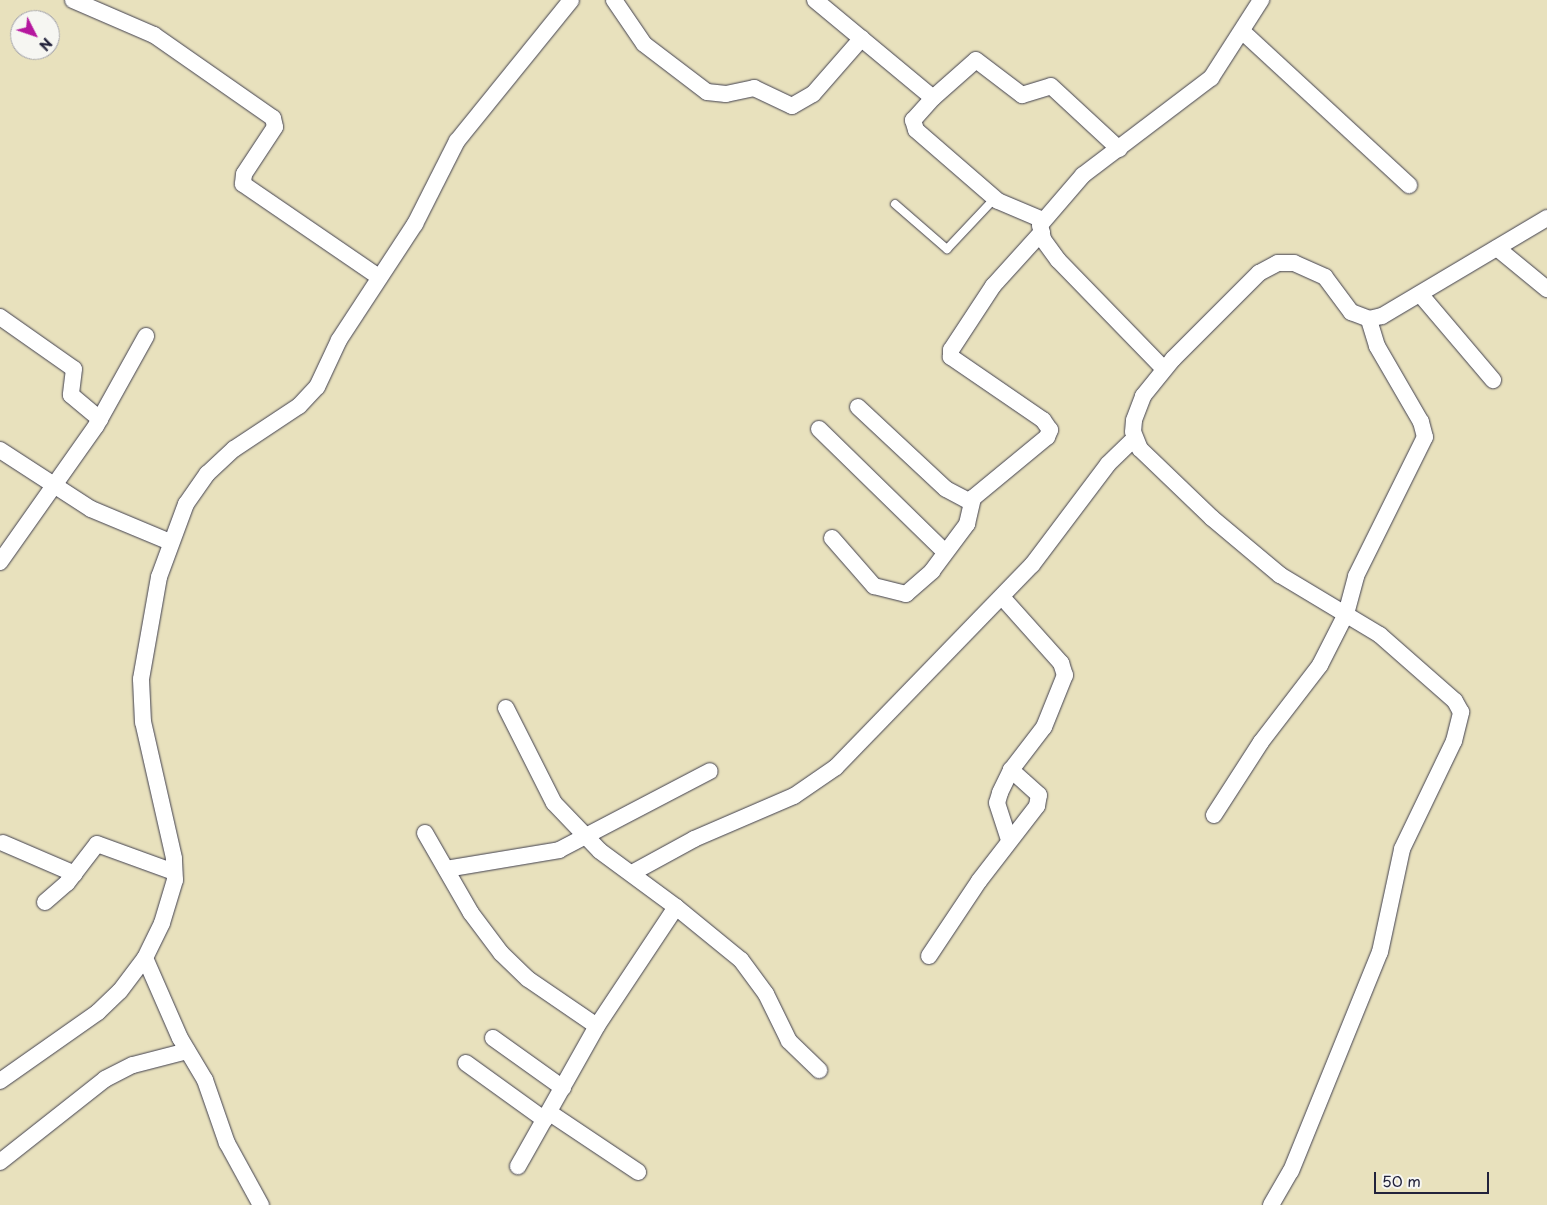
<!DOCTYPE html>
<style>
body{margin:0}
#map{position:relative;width:1547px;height:1205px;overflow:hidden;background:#e8e1bd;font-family:"Playpen Sans",sans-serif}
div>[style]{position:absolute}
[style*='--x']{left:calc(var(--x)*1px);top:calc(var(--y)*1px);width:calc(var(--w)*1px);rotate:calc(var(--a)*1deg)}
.roads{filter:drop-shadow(0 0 1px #403f4e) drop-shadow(0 0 1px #403f4e)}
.service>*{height:8px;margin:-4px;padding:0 4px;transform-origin:4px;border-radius:4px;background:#fff}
.minor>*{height:16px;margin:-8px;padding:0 8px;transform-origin:8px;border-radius:8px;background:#fff}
span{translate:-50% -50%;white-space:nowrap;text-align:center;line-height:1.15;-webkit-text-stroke:4.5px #f6f6f2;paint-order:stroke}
.north{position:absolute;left:10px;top:10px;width:50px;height:50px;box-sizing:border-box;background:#f6f6f2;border:1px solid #a1a1a9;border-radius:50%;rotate:131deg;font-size:14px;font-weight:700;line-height:20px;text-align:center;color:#22223b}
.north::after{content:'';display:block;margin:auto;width:18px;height:22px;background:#b5179e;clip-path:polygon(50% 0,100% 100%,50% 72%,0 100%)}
.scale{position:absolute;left:1374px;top:1172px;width:115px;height:22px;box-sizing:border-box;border:2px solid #22223b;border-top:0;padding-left:6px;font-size:15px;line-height:18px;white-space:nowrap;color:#22223b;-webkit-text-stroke:4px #f6f6f2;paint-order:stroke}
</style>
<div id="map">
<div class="roads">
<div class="service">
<i style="--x:895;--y:204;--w:69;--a:40.9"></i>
<i style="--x:947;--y:249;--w:70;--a:-46.7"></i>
</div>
<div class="minor">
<i style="--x:73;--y:0;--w:88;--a:23.4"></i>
<i style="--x:154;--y:35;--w:145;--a:34.9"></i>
<i style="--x:273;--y:118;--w:9;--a:77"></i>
<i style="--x:275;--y:127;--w:56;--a:123.4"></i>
<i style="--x:244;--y:174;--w:10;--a:96"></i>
<i style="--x:243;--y:184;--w:165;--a:34.4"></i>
<i style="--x:614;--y:0;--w:53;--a:55.7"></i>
<i style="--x:644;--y:44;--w:79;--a:37.3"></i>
<i style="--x:707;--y:92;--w:19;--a:6"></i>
<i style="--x:726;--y:94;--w:29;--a:-12"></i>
<i style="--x:754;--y:88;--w:42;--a:25.3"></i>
<i style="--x:792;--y:106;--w:24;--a:-30"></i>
<i style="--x:813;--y:94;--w:74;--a:-48.8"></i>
<i style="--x:815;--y:0;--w:153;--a:39.7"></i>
<i style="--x:933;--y:98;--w:30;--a:132"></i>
<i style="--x:913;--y:120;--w:10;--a:73"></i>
<i style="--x:916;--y:130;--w:108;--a:40.9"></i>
<i style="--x:998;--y:201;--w:49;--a:22.9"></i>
<i style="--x:1243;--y:32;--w:226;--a:42.7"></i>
<i style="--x:933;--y:98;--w:57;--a:-41.5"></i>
<i style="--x:976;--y:60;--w:58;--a:37.3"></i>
<i style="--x:1022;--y:95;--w:30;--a:-17"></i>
<i style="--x:1051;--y:86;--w:93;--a:42.8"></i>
<i style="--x:1497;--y:248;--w:65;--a:39.4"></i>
<i style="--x:1420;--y:294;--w:113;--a:49.7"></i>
<i style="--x:0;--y:317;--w:90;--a:35.1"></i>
<i style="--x:74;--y:369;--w:26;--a:97"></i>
<i style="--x:71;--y:395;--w:38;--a:40"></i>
<i style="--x:1164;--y:369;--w:152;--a:-134.2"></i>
<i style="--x:1058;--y:260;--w:26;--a:-126"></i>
<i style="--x:1043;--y:239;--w:14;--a:-102"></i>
<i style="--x:1040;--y:225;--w:66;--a:-49.3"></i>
<i style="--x:1083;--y:175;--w:161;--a:-37.2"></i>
<i style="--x:1211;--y:78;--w:93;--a:-57.3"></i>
<i style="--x:858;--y:407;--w:120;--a:43"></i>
<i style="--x:946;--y:489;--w:27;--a:28"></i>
<i style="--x:819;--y:429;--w:176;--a:44.3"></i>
<i style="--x:0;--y:450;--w:108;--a:33"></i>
<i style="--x:91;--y:509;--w:86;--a:22.7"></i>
<i style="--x:832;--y:538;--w:64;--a:48.8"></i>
<i style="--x:874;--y:586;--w:33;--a:14"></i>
<i style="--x:906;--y:594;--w:35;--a:-41"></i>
<i style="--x:932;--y:571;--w:59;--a:-53.3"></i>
<i style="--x:967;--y:524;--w:27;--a:-77"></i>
<i style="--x:973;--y:498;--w:96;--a:-39.5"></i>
<i style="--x:1047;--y:437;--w:8;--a:-67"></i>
<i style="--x:1050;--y:430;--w:12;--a:-125"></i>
<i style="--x:1043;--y:420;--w:112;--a:-145.6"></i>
<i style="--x:951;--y:357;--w:7;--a:-90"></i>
<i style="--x:951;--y:350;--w:77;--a:-56.7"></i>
<i style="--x:993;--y:286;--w:73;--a:-47.8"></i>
<i style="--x:0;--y:562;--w:166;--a:-54.8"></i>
<i style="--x:96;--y:426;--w:103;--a:-60.9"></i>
<i style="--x:1002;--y:597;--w:89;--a:48.2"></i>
<i style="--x:1061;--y:663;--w:13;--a:72"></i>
<i style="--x:1065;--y:675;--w:56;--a:112"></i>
<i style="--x:1044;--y:727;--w:54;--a:127.5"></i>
<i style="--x:1011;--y:770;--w:25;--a:116"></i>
<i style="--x:1000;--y:793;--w:10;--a:107"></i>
<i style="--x:997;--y:803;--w:39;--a:72"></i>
<i style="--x:506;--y:708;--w:106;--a:63.2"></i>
<i style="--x:554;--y:803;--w:66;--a:46.2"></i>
<i style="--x:600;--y:851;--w:94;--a:36.4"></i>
<i style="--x:676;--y:907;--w:143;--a:123.6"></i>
<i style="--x:597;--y:1026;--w:161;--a:119.4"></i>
<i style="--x:1214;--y:815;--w:87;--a:-57.2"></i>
<i style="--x:1261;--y:742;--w:97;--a:-52.5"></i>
<i style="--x:1320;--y:665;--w:57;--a:-63"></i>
<i style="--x:1346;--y:614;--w:39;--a:-75"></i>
<i style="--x:1356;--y:576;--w:155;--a:-63.6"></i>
<i style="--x:1425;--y:437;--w:16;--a:-105"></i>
<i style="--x:1421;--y:422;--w:88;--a:-120.1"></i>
<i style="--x:1377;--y:346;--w:28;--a:-107"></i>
<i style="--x:425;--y:833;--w:92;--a:60.1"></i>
<i style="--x:471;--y:913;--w:50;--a:53.1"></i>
<i style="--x:501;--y:953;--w:37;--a:44"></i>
<i style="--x:528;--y:979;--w:83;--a:34.3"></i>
<i style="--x:3;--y:843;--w:78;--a:23.3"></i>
<i style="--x:446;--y:869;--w:115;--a:-9.5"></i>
<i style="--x:559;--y:850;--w:170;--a:-27.6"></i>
<i style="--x:632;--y:873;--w:71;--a:-28.7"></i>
<i style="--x:694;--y:839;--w:109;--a:-23.3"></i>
<i style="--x:794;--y:796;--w:51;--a:-34.6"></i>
<i style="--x:836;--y:767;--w:281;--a:-45.9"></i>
<i style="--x:1032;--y:565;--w:126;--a:-53"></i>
<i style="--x:1108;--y:464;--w:37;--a:-44"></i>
<i style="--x:45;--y:902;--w:29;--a:-41"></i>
<i style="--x:67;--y:883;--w:49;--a:-52.4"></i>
<i style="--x:97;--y:844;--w:82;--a:20"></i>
<i style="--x:676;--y:907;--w:84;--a:39.2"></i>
<i style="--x:741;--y:960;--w:42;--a:53.7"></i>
<i style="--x:766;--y:994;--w:52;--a:63.9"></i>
<i style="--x:789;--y:1041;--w:42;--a:44"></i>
<i style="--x:929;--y:956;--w:90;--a:-56.3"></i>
<i style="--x:979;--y:881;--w:95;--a:-52.3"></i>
<i style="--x:1037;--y:806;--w:11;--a:-80"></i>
<i style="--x:1039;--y:795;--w:38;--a:-138"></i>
<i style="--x:145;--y:958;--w:87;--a:66.4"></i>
<i style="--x:180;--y:1038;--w:49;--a:59.2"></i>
<i style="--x:205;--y:1080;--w:67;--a:70.8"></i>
<i style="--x:227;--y:1143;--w:71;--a:61.3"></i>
<i style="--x:493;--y:1038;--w:86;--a:35.5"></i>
<i style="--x:466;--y:1063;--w:97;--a:35.8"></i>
<i style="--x:0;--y:1081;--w:120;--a:-35.1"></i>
<i style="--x:98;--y:1012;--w:30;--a:-44"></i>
<i style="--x:120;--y:991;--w:41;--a:-52.9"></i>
<i style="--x:145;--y:958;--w:39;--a:-64"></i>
<i style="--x:162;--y:923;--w:45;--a:-73.2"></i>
<i style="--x:175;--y:880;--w:22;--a:-93"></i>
<i style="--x:174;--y:858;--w:139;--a:-102.8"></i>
<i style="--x:143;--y:722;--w:43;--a:-92.7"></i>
<i style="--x:141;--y:679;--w:104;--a:-80"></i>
<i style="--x:159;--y:577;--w:78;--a:-69.7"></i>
<i style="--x:186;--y:504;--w:37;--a:-55"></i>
<i style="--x:207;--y:474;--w:37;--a:-43"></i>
<i style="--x:234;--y:449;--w:78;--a:-33.5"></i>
<i style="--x:299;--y:406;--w:26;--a:-47"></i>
<i style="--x:317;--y:387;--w:52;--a:-64.9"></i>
<i style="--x:339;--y:340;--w:139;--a:-56.8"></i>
<i style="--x:415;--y:224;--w:93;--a:-63.2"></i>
<i style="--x:457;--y:141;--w:181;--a:-51"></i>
<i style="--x:550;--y:1113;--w:106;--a:33.8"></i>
<i style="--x:0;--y:1162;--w:134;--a:-38.3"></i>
<i style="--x:105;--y:1079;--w:31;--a:-27"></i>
<i style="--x:133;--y:1065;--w:56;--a:-14.5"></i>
<i style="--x:1271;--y:1205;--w:39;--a:-60"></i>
<i style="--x:1291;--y:1171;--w:236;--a:-67.9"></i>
<i style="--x:1380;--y:952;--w:105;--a:-77.9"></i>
<i style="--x:1402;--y:849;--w:120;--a:-64.3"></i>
<i style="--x:1454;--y:741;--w:30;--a:-76"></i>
<i style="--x:1461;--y:712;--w:13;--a:-119"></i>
<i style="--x:1455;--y:701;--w:100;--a:-138.7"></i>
<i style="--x:1380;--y:635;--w:117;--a:-149"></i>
<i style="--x:1280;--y:575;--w:89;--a:-140"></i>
<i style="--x:1212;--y:518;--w:100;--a:-136.2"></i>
<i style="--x:1140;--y:449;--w:18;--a:-112"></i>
<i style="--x:1133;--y:432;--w:12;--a:-85"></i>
<i style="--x:1134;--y:420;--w:26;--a:-69"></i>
<i style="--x:1143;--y:396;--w:48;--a:-51"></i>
<i style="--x:1173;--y:359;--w:122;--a:-45"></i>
<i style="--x:1259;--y:273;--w:21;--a:-28"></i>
<i style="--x:1278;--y:263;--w:16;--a:0"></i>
<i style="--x:1294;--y:263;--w:34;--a:24"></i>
<i style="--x:1325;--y:277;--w:44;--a:53.4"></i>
<i style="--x:1351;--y:312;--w:19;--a:21"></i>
<i style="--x:1369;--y:319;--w:13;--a:-13"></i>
<i style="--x:1382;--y:316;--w:192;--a:-30.7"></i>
</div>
</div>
<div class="north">N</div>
<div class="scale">50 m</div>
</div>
